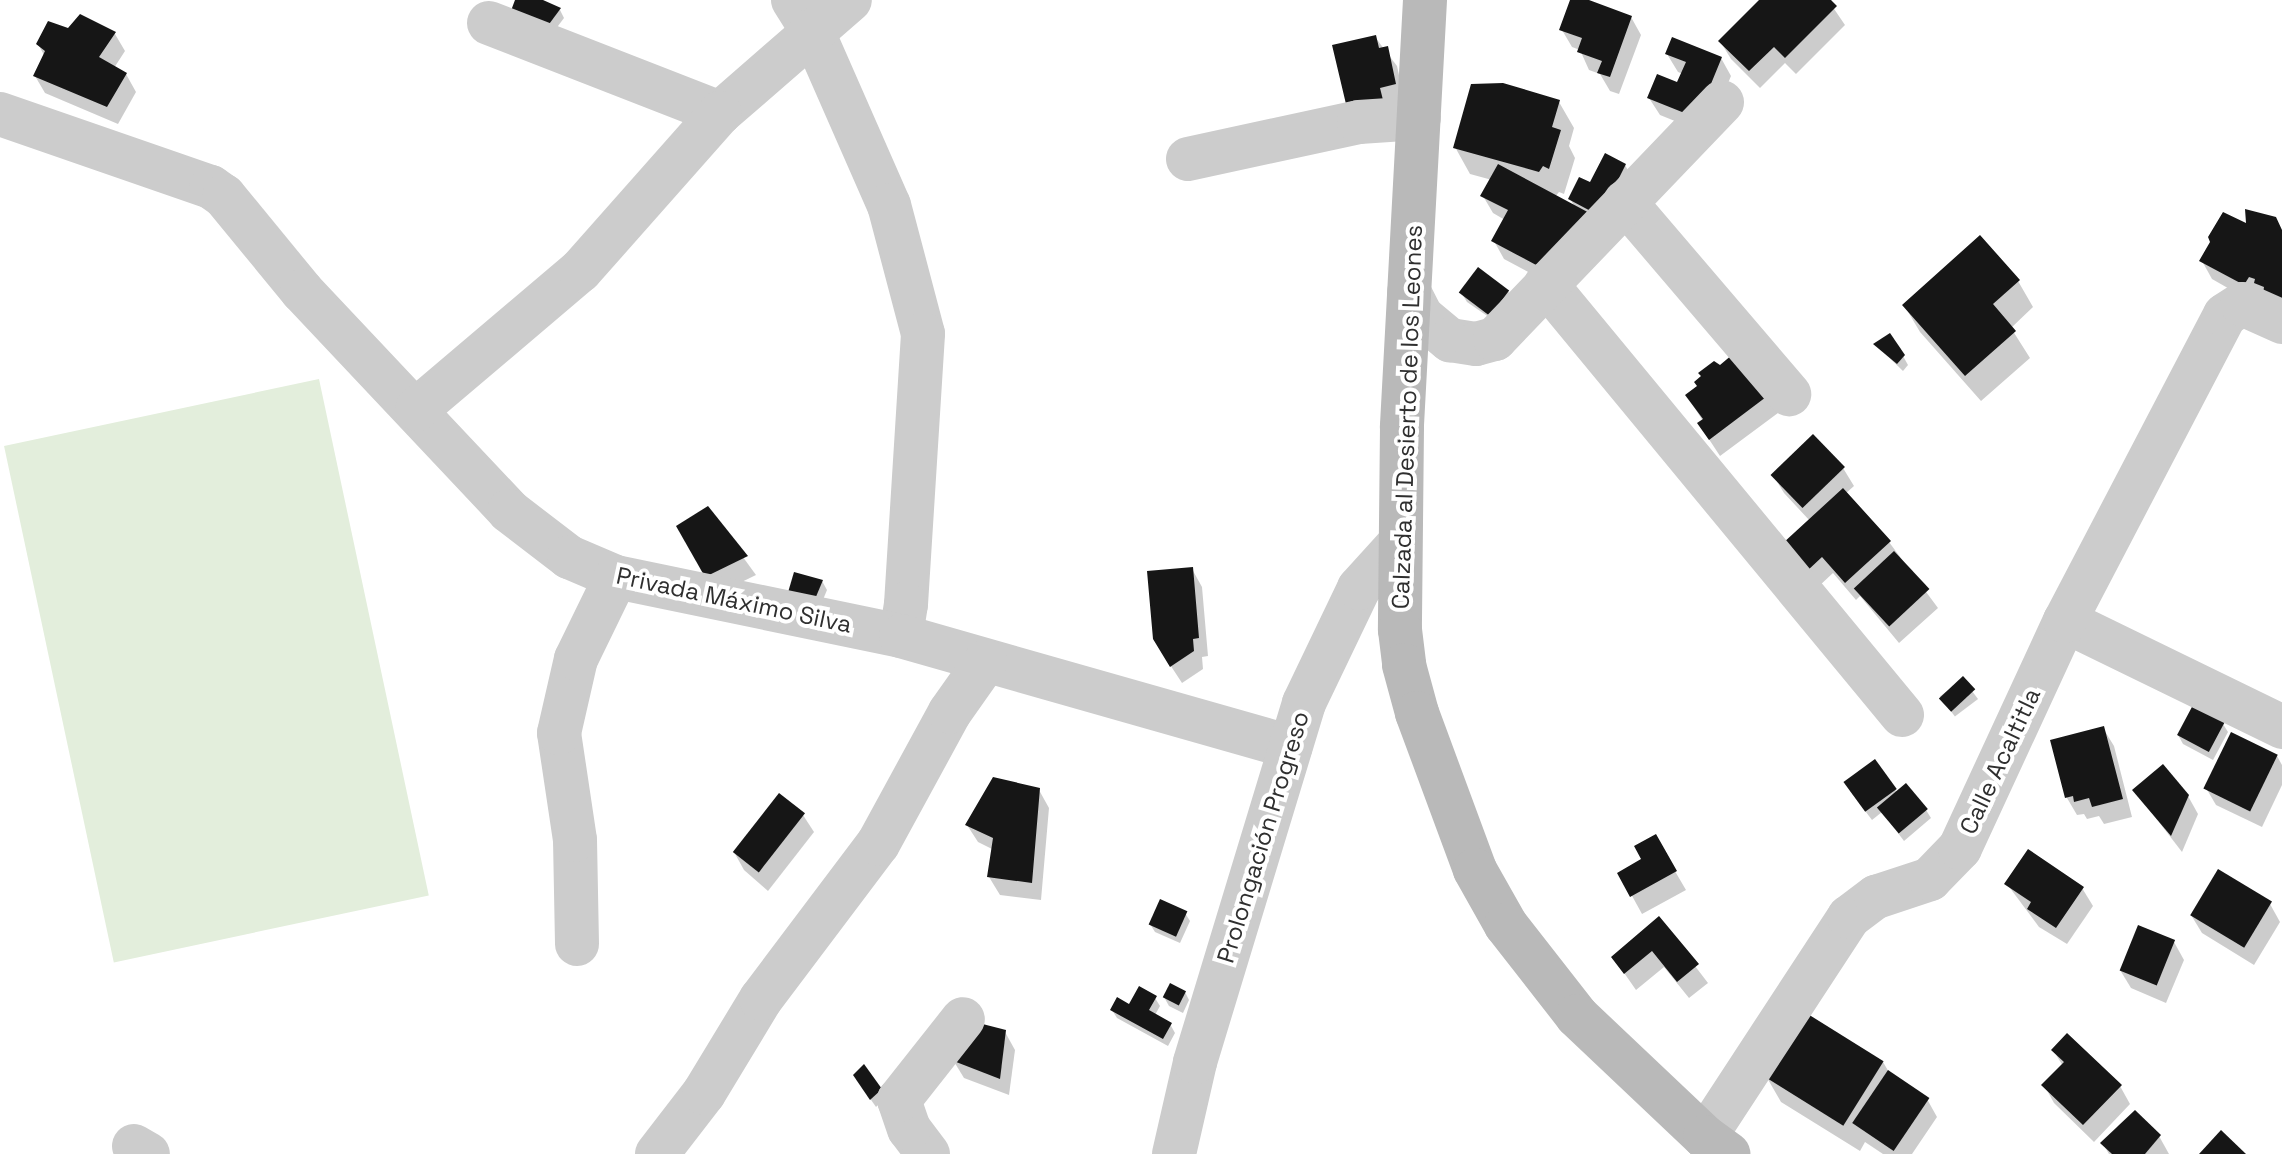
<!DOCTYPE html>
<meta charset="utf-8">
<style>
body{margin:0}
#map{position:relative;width:2282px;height:1154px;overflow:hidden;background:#fff;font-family:"Space Grotesk",sans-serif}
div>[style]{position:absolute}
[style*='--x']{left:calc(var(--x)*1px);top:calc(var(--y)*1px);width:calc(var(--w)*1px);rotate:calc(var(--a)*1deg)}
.green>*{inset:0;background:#e3eedc;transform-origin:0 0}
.shadow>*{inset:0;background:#0003;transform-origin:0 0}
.building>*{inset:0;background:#161616;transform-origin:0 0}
.street>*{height:44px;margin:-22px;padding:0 22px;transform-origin:22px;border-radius:22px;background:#ccc}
.secondary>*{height:44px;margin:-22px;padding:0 22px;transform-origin:22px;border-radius:22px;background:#b9b9b9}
span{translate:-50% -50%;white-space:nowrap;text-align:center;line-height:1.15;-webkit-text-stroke:8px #fff;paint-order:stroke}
.street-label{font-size:24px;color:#2f2f2f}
</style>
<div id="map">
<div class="green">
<i style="left:319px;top:379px;width:528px;height:322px;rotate:78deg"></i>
</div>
<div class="shadow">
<i style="clip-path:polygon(517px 0,538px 0,560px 10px,564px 18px,546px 42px)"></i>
<i style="clip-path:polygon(1572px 0,1583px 0,1631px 17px,1641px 35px,1619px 94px,1610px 91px,1600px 74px,1589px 70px,1580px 50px,1572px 47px,1562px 30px)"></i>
<i style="clip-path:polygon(1762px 0,1828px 0,1845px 25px,1796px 74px,1785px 63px,1760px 88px,1731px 59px,1720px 41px)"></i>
<i style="clip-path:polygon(69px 30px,115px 34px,125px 51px,114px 68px,126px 74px,136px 92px,118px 124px,45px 93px,35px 76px,44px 55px,38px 44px)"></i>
<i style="clip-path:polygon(1375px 37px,1397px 66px,1405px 102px,1362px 138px)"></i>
<i style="clip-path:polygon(1667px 54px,1721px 58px,1731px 76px,1707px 134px,1660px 115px,1649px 98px,1678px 85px,1683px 74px,1678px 72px)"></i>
<i style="clip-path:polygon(1559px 102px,1574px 128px,1569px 146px,1575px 158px,1564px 194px,1559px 192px,1555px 197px,1575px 207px,1570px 199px,1625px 165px,1635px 183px,1549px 283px,1504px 259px,1494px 241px,1505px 220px,1493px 213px,1483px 196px,1492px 180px,1470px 174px,1455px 147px)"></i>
<i style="clip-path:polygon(2248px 226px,2282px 231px,2282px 319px,2212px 279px,2202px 261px)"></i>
<i style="clip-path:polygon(2018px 281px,2033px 307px,2011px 328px,2030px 358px,1981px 401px,1920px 332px,1904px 305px)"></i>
<i style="clip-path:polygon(1508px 291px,1512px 299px,1496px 322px,1467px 302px,1462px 294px)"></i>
<i style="clip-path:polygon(1876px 345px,1903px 356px,1908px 365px,1903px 371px)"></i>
<i style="clip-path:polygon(1760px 377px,1782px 410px,1720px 456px,1699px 424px,1703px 421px,1687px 396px)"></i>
<i style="clip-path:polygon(1843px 468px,1854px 486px,1845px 494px,1889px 542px,1938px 608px,1899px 643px,1860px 596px,1856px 600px,1833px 573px,1818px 587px,1795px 562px,1810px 521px,1784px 493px,1773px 475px)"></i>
<i style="clip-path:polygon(708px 509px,756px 575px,717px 594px,679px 527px)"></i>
<i style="clip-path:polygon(1192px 569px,1202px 587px,1208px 656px,1202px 657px,1203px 669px,1182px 683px,1165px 657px)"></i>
<i style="clip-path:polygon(822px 581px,827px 590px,815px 619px,791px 614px)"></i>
<i style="left:1963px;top:679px;width:25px;height:29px;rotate:53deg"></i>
<i style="clip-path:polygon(2223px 724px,2228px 732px,2213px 760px,2183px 744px,2178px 735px)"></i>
<i style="clip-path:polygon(2103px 728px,2114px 746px,2132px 817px,2104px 824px,2099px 816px,2087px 819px,2084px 814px,2077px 815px,2067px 798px,2052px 742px)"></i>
<i style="clip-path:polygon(2277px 756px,2282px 765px,2282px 785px,2262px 827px,2216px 805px,2206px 788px)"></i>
<i style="clip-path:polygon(1039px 790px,1049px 808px,1041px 900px,1000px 895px,989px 877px,994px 850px,978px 842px,967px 825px)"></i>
<i style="clip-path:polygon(1895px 790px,1926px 810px,1931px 818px,1904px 841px,1882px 812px,1872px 820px,1850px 791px)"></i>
<i style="clip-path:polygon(2135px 791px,2188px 796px,2198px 814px,2182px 852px)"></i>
<i style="clip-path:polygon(803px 815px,814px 832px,768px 891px,744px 870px,734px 852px)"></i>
<i style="clip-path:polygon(1655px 837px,1686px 890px,1642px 914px,1620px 874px,1644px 860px)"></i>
<i style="clip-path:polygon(2007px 884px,2082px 888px,2093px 906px,2067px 944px,2039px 927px)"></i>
<i style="clip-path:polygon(2270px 904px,2280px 922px,2254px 965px,2202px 933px,2191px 915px)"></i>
<i style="clip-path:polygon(1185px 913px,1190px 921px,1180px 943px,1155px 932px,1150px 924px)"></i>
<i style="clip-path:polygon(1659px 919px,1708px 983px,1689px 998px,1664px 967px,1636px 990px,1613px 957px)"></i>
<i style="clip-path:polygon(2174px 942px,2184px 960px,2166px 1003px,2131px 988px,2120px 970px)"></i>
<i style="clip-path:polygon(1185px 992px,1189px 1000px,1183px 1013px,1169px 1006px,1164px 997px)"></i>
<i style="clip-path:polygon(1155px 998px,1160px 1006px,1155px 1015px,1170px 1024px,1175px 1033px,1168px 1046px,1117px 1018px,1112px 1010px)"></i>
<i style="clip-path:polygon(1005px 1032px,1015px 1050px,1009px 1095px,964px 1078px,953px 1060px)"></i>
<i style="clip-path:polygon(2053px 1050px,2120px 1086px,2130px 1104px,2094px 1142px,2054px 1103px,2044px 1085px,2063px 1066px)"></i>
<i style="clip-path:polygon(1883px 1062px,1890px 1074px,1927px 1099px,1937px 1117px,1912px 1154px,1883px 1154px,1865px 1142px,1860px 1151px,1781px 1102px,1766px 1076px)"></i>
<i style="clip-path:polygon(864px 1067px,885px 1098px,876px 1107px,860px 1084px)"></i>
<i style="clip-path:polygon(2159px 1136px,2169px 1154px,2109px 1154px,2103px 1144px)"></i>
</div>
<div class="building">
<i style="clip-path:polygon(515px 0,543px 0,561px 8px,541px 35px,509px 16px)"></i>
<i style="clip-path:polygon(1570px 0,1589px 0,1632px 16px,1610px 77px,1597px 73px,1602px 61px,1577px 52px,1582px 38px,1559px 30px)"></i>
<i style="clip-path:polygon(1759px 0,1831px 0,1837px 6px,1785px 58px,1774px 47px,1749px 71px,1718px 41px)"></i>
<i style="clip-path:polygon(80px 14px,116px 32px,99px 57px,127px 73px,107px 107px,33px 76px,45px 51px,36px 44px,48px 21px,68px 28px)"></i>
<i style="clip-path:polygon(1376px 35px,1379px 48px,1388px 46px,1396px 84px,1380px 88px,1386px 112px,1350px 121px,1332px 45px)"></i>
<i style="clip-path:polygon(1672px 37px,1722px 57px,1697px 118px,1647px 98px,1657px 74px,1677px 82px,1686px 62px,1665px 54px)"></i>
<i style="clip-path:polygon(1503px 83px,1560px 100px,1552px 127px,1561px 130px,1549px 169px,1543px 166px,1539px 172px,1453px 148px,1471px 84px)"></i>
<i style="clip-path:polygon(1605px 153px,1626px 164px,1600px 216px,1568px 199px,1579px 177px,1590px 182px)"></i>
<i style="clip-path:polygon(1498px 164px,1595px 216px,1538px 266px,1491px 241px,1508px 210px,1480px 196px)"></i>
<i style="clip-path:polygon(2245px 209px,2276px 217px,2282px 230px,2282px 298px,2274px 303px,2262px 299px,2264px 287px,2254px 283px,2255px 279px,2249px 277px,2244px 285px,2199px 261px,2210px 242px,2208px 237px,2223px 212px,2246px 223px)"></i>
<i style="clip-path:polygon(1980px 235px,2020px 280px,1993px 304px,2016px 331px,1965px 376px,1902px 305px)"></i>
<i style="left:1478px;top:267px;width:39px;height:32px;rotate:37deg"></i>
<i style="clip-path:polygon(1890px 333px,1905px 355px,1897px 364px,1873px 344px)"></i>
<i style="clip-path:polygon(1739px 349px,1774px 391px,1709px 440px,1697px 423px,1703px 419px,1685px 395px,1697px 386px,1694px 382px,1701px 376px,1698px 373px,1714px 361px,1720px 365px)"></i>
<i style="left:1813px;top:434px;width:46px;height:59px;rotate:46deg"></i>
<i style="clip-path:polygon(1843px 488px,1891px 541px,1845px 583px,1822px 557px,1807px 571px,1782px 544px)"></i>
<i style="clip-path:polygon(708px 506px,748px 556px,705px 577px,676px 526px)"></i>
<i style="left:1894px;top:551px;width:52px;height:55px;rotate:47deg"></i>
<i style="clip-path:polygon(1193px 567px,1199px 638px,1193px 639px,1194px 651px,1170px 667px,1153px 639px,1147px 571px)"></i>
<i style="clip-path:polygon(794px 572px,823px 580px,810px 611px,784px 606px)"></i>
<i style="left:1963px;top:676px;width:18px;height:33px;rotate:47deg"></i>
<i style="left:2193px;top:705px;width:36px;height:34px;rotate:28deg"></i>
<i style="clip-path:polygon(2104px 726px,2123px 799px,2092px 807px,2089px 798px,2074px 802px,2073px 796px,2065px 798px,2050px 740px)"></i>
<i style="left:2231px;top:732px;width:52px;height:63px;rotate:26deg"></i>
<i style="left:1875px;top:759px;width:37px;height:39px;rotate:54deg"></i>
<i style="clip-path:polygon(2163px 764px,2189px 795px,2171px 836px,2132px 790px)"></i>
<i style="clip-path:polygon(993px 777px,1040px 788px,1032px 883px,987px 877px,993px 838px,965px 825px)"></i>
<i style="left:1906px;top:783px;width:34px;height:38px;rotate:50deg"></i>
<i style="left:779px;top:793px;width:33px;height:75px;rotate:38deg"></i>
<i style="clip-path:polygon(1656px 834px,1677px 871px,1630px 897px,1617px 873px,1641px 859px,1634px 846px)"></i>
<i style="clip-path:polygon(2028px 849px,2084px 887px,2056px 928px,2027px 909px,2031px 902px,2004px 884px)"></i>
<i style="left:2218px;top:869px;width:63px;height:54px;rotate:31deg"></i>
<i style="left:1160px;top:899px;width:30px;height:28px;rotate:24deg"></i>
<i style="clip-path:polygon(1659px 916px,1699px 964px,1677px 982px,1652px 951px,1624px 974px,1611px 957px)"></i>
<i style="left:2138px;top:925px;width:40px;height:49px;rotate:22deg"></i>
<i style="left:1170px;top:983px;width:18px;height:16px;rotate:27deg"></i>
<i style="clip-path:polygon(1139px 986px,1157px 996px,1149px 1010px,1172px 1023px,1163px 1039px,1110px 1010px,1117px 997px,1129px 1004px)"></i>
<i style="left:1803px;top:1011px;width:95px;height:76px;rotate:32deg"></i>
<i style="clip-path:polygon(963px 1019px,1006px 1030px,1000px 1079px,951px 1060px)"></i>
<i style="clip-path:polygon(2067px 1033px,2122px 1085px,2083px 1125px,2041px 1085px,2064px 1062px,2051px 1050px)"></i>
<i style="clip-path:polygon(864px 1064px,882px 1089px,870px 1100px,853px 1075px)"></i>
<i style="left:1888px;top:1070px;width:50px;height:64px;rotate:34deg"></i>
<i style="clip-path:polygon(2135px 1110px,2161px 1135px,2145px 1154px,2112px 1154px,2100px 1143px)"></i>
<i style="clip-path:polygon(2221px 1130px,2246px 1154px,2199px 1154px)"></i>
</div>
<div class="street">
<i style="--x:793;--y:0;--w:36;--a:58"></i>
<i style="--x:812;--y:30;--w:191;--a:66.3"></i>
<i style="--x:889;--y:205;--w:133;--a:75.2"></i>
<i style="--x:923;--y:334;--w:271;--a:93.6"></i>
<i style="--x:906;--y:604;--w:32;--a:99"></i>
<i style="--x:489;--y:23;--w:248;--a:21.3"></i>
<i style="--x:720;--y:113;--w:172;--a:-41"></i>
<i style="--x:0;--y:114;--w:223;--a:19.1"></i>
<i style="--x:211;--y:187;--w:16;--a:35"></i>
<i style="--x:224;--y:196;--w:123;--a:50.6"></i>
<i style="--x:302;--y:291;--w:302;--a:46.7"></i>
<i style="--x:509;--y:511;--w:76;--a:37.5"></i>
<i style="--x:569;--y:557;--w:51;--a:23.1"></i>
<i style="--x:616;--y:577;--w:291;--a:11.7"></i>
<i style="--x:901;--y:636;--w:405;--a:15.9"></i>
<i style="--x:1188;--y:159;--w:175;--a:-12.2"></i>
<i style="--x:1359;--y:122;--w:60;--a:-3.8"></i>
<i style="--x:1625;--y:202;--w:253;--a:49.5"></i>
<i style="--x:1546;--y:284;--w:559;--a:50.44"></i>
<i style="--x:1409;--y:292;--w:27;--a:63"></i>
<i style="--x:1421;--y:316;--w:38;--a:40"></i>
<i style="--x:1450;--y:340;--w:26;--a:9"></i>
<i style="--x:1476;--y:344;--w:20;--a:-15"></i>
<i style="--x:1495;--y:339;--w:328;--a:-46.2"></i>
<i style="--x:417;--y:409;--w:214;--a:-40.3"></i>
<i style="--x:580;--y:271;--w:211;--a:-48.5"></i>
<i style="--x:2065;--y:621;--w:242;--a:26"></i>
<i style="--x:577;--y:944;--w:104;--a:-91.1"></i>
<i style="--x:575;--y:840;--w:108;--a:-98.5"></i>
<i style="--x:559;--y:733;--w:76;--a:-77.1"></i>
<i style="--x:576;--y:659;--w:91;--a:-64"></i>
<i style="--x:1705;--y:1137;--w:263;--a:-56.8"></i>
<i style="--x:1849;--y:917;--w:34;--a:-37"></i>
<i style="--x:1876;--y:897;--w:57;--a:-18.4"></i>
<i style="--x:1930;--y:879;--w:43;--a:-45.9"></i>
<i style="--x:1960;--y:848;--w:250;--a:-65.2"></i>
<i style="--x:2065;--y:621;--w:345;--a:-62.4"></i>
<i style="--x:2225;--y:315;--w:20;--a:-33"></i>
<i style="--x:2242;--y:304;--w:44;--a:24.2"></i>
<i style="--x:134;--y:1146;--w:16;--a:30"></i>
<i style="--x:657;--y:1154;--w:77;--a:-52.4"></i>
<i style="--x:704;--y:1093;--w:110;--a:-58.8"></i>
<i style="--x:761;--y:999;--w:194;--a:-53"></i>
<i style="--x:878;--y:844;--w:150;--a:-61.4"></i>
<i style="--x:950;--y:712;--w:62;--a:-54.8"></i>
<i style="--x:928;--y:1154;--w:31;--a:-127"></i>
<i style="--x:909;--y:1129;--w:31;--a:-109"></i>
<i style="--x:899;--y:1100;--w:103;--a:-51.7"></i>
<i style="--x:1174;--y:1154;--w:94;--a:-77.1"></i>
<i style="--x:1195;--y:1062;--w:375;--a:-73.1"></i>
<i style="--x:1304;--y:703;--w:127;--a:-64.4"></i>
<i style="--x:1359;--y:588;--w:61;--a:-47.7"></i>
</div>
<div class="secondary">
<i style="--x:1425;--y:0;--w:428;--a:93.1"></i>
<i style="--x:1402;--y:427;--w:203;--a:90.6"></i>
<i style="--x:1400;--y:630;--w:35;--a:83"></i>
<i style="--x:1404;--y:665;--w:50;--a:74.8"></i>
<i style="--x:1417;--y:713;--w:167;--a:69.7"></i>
<i style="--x:1475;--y:870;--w:63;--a:60.6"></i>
<i style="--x:1506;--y:925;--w:115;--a:52"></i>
<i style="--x:1577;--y:1016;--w:176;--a:43.4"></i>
<i style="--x:1705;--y:1137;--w:29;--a:36"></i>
</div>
<div class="street-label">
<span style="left:1407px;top:417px;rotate:-88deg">Calzada al Desierto de los Leones</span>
<span style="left:734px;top:600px;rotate:12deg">Privada Máximo Silva</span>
<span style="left:2000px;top:761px;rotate:-65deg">Calle Acaltitla</span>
<span style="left:1263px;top:837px;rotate:-73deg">Prolongación Progreso</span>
</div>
</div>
